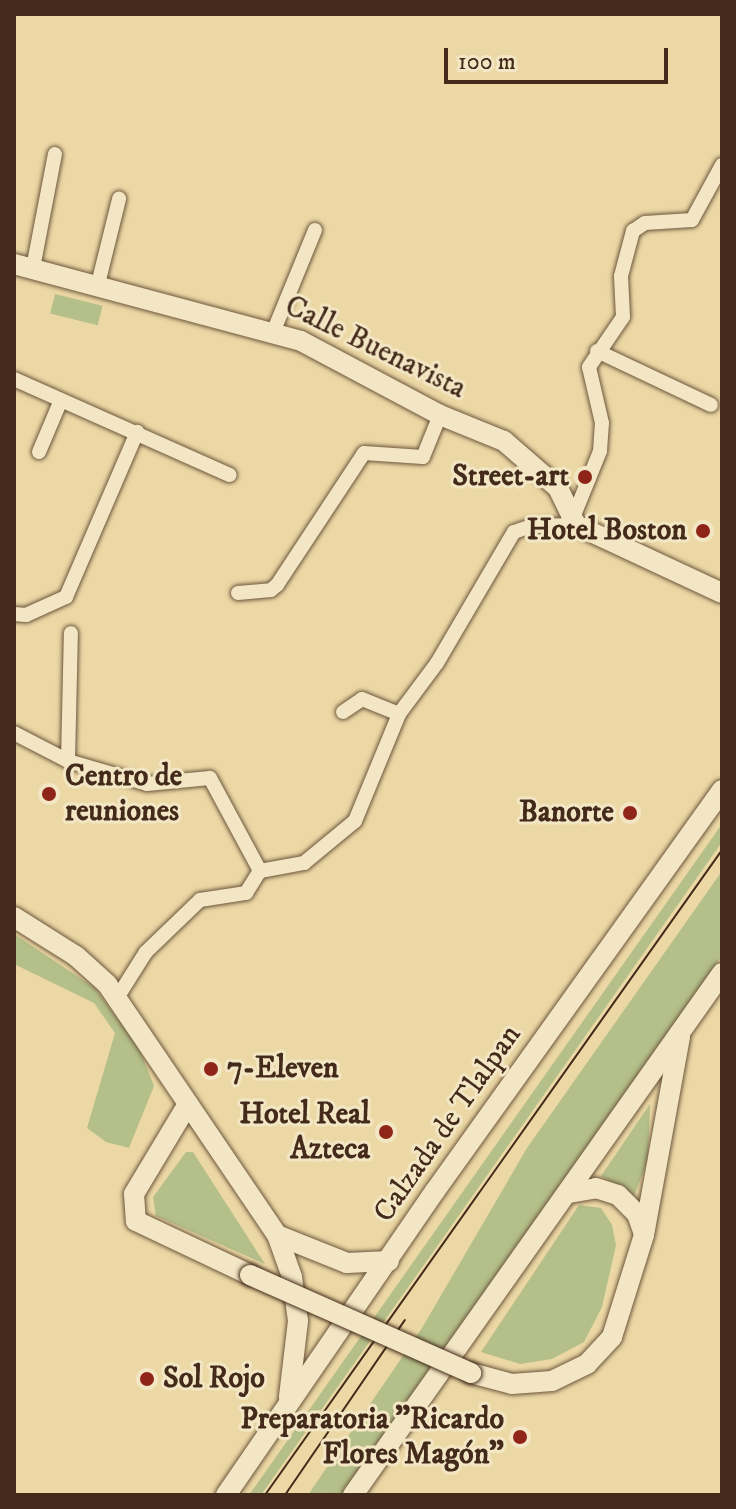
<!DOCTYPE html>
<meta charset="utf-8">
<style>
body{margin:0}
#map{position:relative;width:736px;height:1509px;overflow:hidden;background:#ecd8a5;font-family:"IM FELL DW Pica",serif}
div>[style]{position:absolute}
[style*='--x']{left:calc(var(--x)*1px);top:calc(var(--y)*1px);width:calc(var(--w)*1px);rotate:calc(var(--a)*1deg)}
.green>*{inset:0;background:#b4bf89;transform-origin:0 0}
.roads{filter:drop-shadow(0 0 2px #6d563d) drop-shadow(0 0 2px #6d563d)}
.street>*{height:14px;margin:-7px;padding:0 7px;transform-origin:7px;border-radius:7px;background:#f3e6c4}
.secondary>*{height:20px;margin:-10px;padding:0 10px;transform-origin:10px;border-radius:10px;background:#f3e6c4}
.tram>*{height:2px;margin:-1px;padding:0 1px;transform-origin:1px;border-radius:1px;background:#432a1a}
.bridges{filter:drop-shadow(0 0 2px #432a1a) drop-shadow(0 0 2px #432a1a)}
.secondary-bridge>*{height:20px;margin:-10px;padding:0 10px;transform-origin:10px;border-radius:10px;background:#f3e6c4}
.dots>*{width:22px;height:22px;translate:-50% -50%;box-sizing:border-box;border:4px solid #f3e6c4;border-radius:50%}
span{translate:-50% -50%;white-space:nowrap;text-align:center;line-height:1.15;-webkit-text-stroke:6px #f3e6c4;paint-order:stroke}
.street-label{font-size:30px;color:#432a1a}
.poi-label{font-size:30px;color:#432a1a;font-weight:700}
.right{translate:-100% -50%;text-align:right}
.left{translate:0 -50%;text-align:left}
.frame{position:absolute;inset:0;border:16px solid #432a1a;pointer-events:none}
.scale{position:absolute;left:444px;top:48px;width:224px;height:36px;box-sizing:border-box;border:4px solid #432a1a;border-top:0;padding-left:10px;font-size:24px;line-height:28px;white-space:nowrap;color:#432a1a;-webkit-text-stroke:6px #f3e6c4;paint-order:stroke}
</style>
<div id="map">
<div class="green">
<i style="left:55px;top:294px;width:49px;height:20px;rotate:14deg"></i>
<i style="clip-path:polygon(722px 824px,722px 842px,426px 1262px,261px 1495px,249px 1495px)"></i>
<i style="clip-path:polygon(722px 871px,722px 956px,342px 1495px,308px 1495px,422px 1328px,527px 1148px)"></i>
<i style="clip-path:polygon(14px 934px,95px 988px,139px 1048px,154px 1086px,129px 1148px,106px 1142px,87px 1128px,115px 1033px,94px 1003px,14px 964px)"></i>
<i style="clip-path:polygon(650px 1104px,648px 1160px,634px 1196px,601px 1176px)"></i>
<i style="clip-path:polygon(186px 1152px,193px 1152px,265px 1264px,156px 1216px,153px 1197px)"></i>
<i style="clip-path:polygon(579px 1205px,601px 1208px,612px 1225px,616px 1245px,602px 1307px,584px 1342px,552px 1359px,520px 1364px,481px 1352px)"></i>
</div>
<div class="roads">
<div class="street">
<i style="--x:33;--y:268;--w:116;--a:-79.1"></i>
<i style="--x:98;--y:284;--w:88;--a:-76.1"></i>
<i style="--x:274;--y:330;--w:108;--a:-67.7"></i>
<i style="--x:597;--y:351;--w:126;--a:25.3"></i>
<i style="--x:14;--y:379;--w:236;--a:24"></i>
<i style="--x:39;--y:452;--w:56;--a:-67.1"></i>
<i style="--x:575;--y:513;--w:67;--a:-68"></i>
<i style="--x:600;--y:451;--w:28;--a:-86"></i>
<i style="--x:602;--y:423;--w:57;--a:-103.1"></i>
<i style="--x:589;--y:367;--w:60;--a:-55.8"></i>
<i style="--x:623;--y:317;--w:41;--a:-92.8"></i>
<i style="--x:621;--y:276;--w:47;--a:-75.1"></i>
<i style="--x:633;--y:231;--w:14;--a:-34"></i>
<i style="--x:645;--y:223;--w:47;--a:-3.7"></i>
<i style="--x:692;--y:220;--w:63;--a:-61.4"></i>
<i style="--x:238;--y:593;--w:33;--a:-5"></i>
<i style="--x:271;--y:590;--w:8;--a:-40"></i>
<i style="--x:277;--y:585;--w:158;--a:-56.6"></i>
<i style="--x:364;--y:453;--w:59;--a:3.9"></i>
<i style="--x:423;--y:457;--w:45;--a:-68"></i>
<i style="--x:14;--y:614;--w:12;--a:5"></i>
<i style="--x:26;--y:615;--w:44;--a:-24.2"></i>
<i style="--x:66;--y:597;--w:180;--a:-66.7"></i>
<i style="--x:343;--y:712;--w:23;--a:-34"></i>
<i style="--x:362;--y:699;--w:40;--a:22"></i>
<i style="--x:14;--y:733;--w:61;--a:27.4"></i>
<i style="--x:68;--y:761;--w:82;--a:16.2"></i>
<i style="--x:147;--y:784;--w:63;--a:-5.4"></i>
<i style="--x:210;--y:778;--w:106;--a:61.7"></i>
<i style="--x:68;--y:761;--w:128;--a:-88.7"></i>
<i style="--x:117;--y:998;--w:54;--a:-57.8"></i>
<i style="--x:146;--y:952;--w:75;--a:-43.9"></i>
<i style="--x:200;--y:900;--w:47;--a:-8.7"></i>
<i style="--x:246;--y:893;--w:26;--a:-58"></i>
<i style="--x:260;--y:871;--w:45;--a:-10.3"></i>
<i style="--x:304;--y:863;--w:66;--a:-39.5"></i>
<i style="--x:355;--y:821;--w:116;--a:-67.6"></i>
<i style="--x:399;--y:714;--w:64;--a:-53.3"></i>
<i style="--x:437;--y:663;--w:152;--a:-59.6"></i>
<i style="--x:514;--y:532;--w:18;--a:-19"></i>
<i style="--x:531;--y:526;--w:45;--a:-1.3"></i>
</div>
<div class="secondary">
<i style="--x:14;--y:264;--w:297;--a:15"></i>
<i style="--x:301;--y:341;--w:157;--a:28"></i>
<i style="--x:440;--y:415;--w:69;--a:22.1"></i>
<i style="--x:504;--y:441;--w:72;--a:41"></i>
<i style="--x:558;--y:488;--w:41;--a:64.1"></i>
<i style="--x:576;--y:525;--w:161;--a:25"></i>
<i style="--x:14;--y:917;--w:73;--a:32.2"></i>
<i style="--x:76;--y:956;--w:42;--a:42.1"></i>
<i style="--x:107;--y:984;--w:303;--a:55.9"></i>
<i style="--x:277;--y:1235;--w:45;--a:70.3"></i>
<i style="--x:292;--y:1277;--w:44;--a:82.2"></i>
<i style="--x:298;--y:1321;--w:77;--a:96.8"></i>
<i style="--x:188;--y:1104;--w:105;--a:121"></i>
<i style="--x:134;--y:1194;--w:27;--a:86"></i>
<i style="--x:136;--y:1221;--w:126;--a:25.3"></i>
<i style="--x:569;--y:1193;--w:27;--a:-10"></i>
<i style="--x:596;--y:1188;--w:23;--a:18"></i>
<i style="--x:618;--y:1195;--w:27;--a:45"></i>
<i style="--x:637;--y:1214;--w:21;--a:71"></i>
<i style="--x:277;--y:1235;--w:75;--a:21.8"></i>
<i style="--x:347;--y:1263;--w:42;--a:-2.7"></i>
<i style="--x:471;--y:1373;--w:42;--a:15"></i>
<i style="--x:512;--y:1384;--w:40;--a:-4.3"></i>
<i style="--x:552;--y:1381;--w:39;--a:-26"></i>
<i style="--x:587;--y:1364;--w:37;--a:-47"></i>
<i style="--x:612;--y:1337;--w:107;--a:-72.6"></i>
<i style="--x:644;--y:1235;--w:202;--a:-79.7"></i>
<i style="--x:226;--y:1495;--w:369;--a:-55.5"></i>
<i style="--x:435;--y:1191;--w:493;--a:-54.4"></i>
<i style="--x:353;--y:1495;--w:639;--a:-54.74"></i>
</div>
</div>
<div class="tram">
<i style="--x:265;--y:1495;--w:790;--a:-54.68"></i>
<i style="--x:285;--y:1495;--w:212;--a:-55.6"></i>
</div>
<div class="bridges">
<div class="secondary-bridge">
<i style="--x:250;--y:1275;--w:242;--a:23.9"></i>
</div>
</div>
<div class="dots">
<i style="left:585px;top:477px;background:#8f2418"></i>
<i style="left:703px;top:531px;background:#8f2418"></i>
<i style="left:49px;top:794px;background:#8f2418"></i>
<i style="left:630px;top:813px;background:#8f2418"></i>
<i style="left:211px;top:1069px;background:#8f2418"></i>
<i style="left:386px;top:1132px;background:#8f2418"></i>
<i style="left:147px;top:1379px;background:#8f2418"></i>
<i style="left:520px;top:1437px;background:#8f2418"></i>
</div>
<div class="street-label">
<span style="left:375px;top:348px;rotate:26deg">Calle Buenavista</span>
<span style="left:448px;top:1124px;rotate:-55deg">Calzada de Tlalpan</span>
</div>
<div class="poi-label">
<span class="right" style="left:569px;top:477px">Street-art</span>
<span class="right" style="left:687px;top:531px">Hotel Boston</span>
<span class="left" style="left:65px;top:794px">Centro de<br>reuniones</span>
<span class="right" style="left:614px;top:813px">Banorte</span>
<span class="left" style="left:227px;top:1069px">7-Eleven</span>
<span class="right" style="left:370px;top:1132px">Hotel Real<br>Azteca</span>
<span class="left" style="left:163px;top:1379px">Sol Rojo</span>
<span class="right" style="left:504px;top:1437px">Preparatoria "Ricardo<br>Flores Magón"</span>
</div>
<div class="frame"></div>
<div class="scale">100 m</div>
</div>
